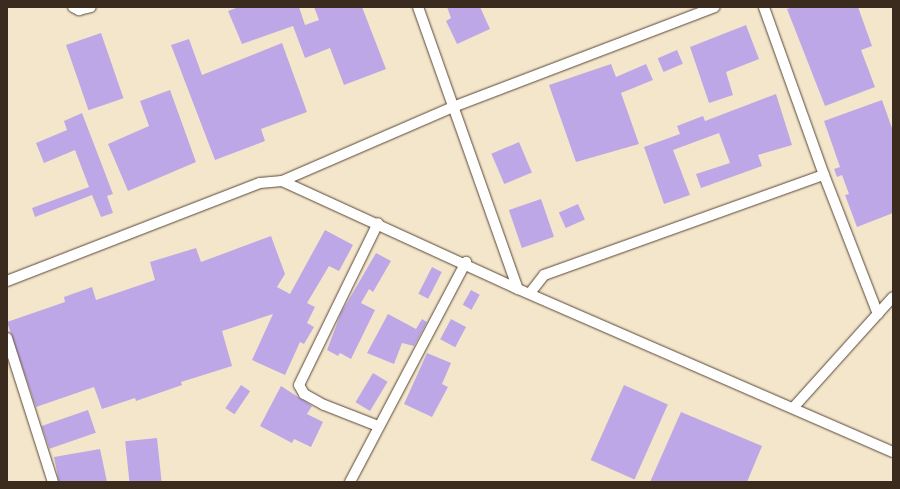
<!DOCTYPE html>
<style>
body{margin:0}
#map{position:relative;width:900px;height:489px;overflow:hidden;background:#f4e6ca;font-family:"Indie Flower",sans-serif}
div>[style]{position:absolute}
[style*='--x']{left:calc(var(--x)*1px);top:calc(var(--y)*1px);width:calc(var(--w)*1px);rotate:calc(var(--a)*1deg)}
.building>*{inset:0;background:#bea7e6;transform-origin:0 0}
.roads{filter:drop-shadow(0 0 1px #574638) drop-shadow(0 0 1px #574638)}
.minor>*{height:10px;margin:-5px;padding:0 5px;transform-origin:5px;border-radius:5px;background:#fff}
span{translate:-50% -50%;white-space:nowrap;text-align:center;line-height:1.15;-webkit-text-stroke:3px #fcf5e5;paint-order:stroke}
.frame{position:absolute;inset:0;border:8px solid #3b2a1e;pointer-events:none}
</style>
<div id="map">
<div class="building">
<i style="clip-path:polygon(239px 7px,299px 7px,305px 25px,319px 20px,314px 7px,362px 7px,386px 69px,344px 85px,330px 48px,305px 58px,293px 26px,242px 44px,228px 11px)"></i>
<i style="clip-path:polygon(447px 7px,480px 7px,490px 29px,457px 44px,446px 21px,451px 18px)"></i>
<i style="clip-path:polygon(793px 7px,858px 7px,872px 46px,861px 50px,875px 87px,825px 106px,787px 9px)"></i>
<i style="clip-path:polygon(746px 25px,759px 59px,726px 72px,733px 95px,709px 103px,690px 47px)"></i>
<i style="left:101px;top:33px;width:69px;height:37px;rotate:71deg"></i>
<i style="clip-path:polygon(189px 39px,202px 75px,282px 43px,307px 112px,261px 129px,265px 141px,215px 160px,171px 45px)"></i>
<i style="left:677px;top:50px;width:15px;height:21px;rotate:67deg"></i>
<i style="clip-path:polygon(611px 64px,616px 77px,646px 64px,653px 80px,621px 93px,639px 144px,576px 162px,549px 85px)"></i>
<i style="clip-path:polygon(170px 90px,196px 162px,128px 191px,108px 144px,149px 126px,140px 101px)"></i>
<i style="clip-path:polygon(776px 94px,792px 145px,758px 155px,762px 166px,701px 188px,696px 174px,730px 163px,719px 133px,673px 150px,690px 195px,664px 204px,644px 147px,680px 134px,677px 126px,703px 116px,705px 121px)"></i>
<i style="clip-path:polygon(882px 100px,893px 131px,893px 213px,857px 227px,845px 195px,849px 194px,842px 175px,837px 177px,834px 169px,840px 167px,824px 121px)"></i>
<i style="clip-path:polygon(82px 113px,113px 194px,107px 196px,113px 213px,101px 217px,92px 195px,35px 217px,32px 208px,89px 187px,75px 150px,44px 163px,36px 143px,67px 130px,64px 121px)"></i>
<i style="left:519px;top:142px;width:33px;height:30px;rotate:67deg"></i>
<i style="left:541px;top:199px;width:40px;height:34px;rotate:71deg"></i>
<i style="left:578px;top:204px;width:17px;height:21px;rotate:66deg"></i>
<i style="clip-path:polygon(325px 230px,353px 245px,339px 271px,329px 266px,307px 303px,315px 307px,307px 323px,314px 327px,304px 344px,300px 342px,285px 375px,252px 360px,273px 314px,222px 331px,232px 366px,181px 382px,182px 385px,136px 401px,135px 398px,102px 409px,94px 387px,36px 407px,7px 322px,65px 302px,64px 297px,92px 287px,96px 300px,155px 280px,150px 262px,196px 248px,201px 262px,271px 236px,285px 274px,277px 287px,290px 294px)"></i>
<i style="clip-path:polygon(376px 253px,391px 261px,373px 292px,369px 289px,361px 303px,375px 310px,351px 359px,340px 353px,338px 356px,327px 350px,341px 313px)"></i>
<i style="left:432px;top:267px;width:11px;height:30px;rotate:27deg"></i>
<i style="left:471px;top:290px;width:10px;height:17px;rotate:29deg"></i>
<i style="clip-path:polygon(388px 314px,416px 329px,422px 319px,427px 322px,414px 346px,402px 343px,394px 364px,367px 353px)"></i>
<i style="left:451px;top:319px;width:17px;height:23px;rotate:28deg"></i>
<i style="clip-path:polygon(427px 353px,451px 363px,442px 384px,448px 387px,432px 417px,404px 404px)"></i>
<i style="left:373px;top:373px;width:17px;height:34px;rotate:31deg"></i>
<i style="left:241px;top:385px;width:11px;height:28px;rotate:34deg"></i>
<i style="left:624px;top:385px;width:48px;height:82px;rotate:24deg"></i>
<i style="clip-path:polygon(281px 386px,312px 406px,307px 414px,323px 422px,311px 447px,294px 439px,292px 443px,260px 426px)"></i>
<i style="left:88px;top:410px;width:24px;height:49px;rotate:71deg"></i>
<i style="clip-path:polygon(681px 412px,762px 446px,747px 482px,650px 482px)"></i>
<i style="left:157px;top:438px;width:44px;height:32px;rotate:84deg"></i>
<i style="clip-path:polygon(100px 449px,107px 482px,59px 482px,54px 457px)"></i>
</div>
<div class="roads">
<div class="minor">
<i style="--x:73;--y:7;--w:7;--a:27"></i>
<i style="--x:79;--y:10;--w:12;--a:-14"></i>
<i style="--x:418;--y:7;--w:299;--a:70.5"></i>
<i style="--x:824;--y:175;--w:149;--a:68.8"></i>
<i style="--x:282;--y:181;--w:186;--a:-23.4"></i>
<i style="--x:453;--y:107;--w:280;--a:-20.9"></i>
<i style="--x:7;--y:281;--w:271;--a:-21.2"></i>
<i style="--x:260;--y:183;--w:22;--a:-5"></i>
<i style="--x:282;--y:181;--w:260;--a:24.6"></i>
<i style="--x:518;--y:289;--w:409;--a:23.5"></i>
<i style="--x:530;--y:293;--w:23;--a:-52"></i>
<i style="--x:544;--y:275;--w:297;--a:-19.7"></i>
<i style="--x:824;--y:175;--w:178;--a:-109.7"></i>
<i style="--x:7;--y:338;--w:151;--a:72.3"></i>
<i style="--x:793;--y:408;--w:149;--a:-48"></i>
<i style="--x:378;--y:426;--w:58;--a:-158.7"></i>
<i style="--x:324;--y:405;--w:23;--a:-151"></i>
<i style="--x:304;--y:394;--w:10;--a:-119"></i>
<i style="--x:299;--y:385;--w:180;--a:-64"></i>
<i style="--x:350;--y:482;--w:249;--a:-62.2"></i>
</div>
</div>
<div class="frame"></div>
</div>
